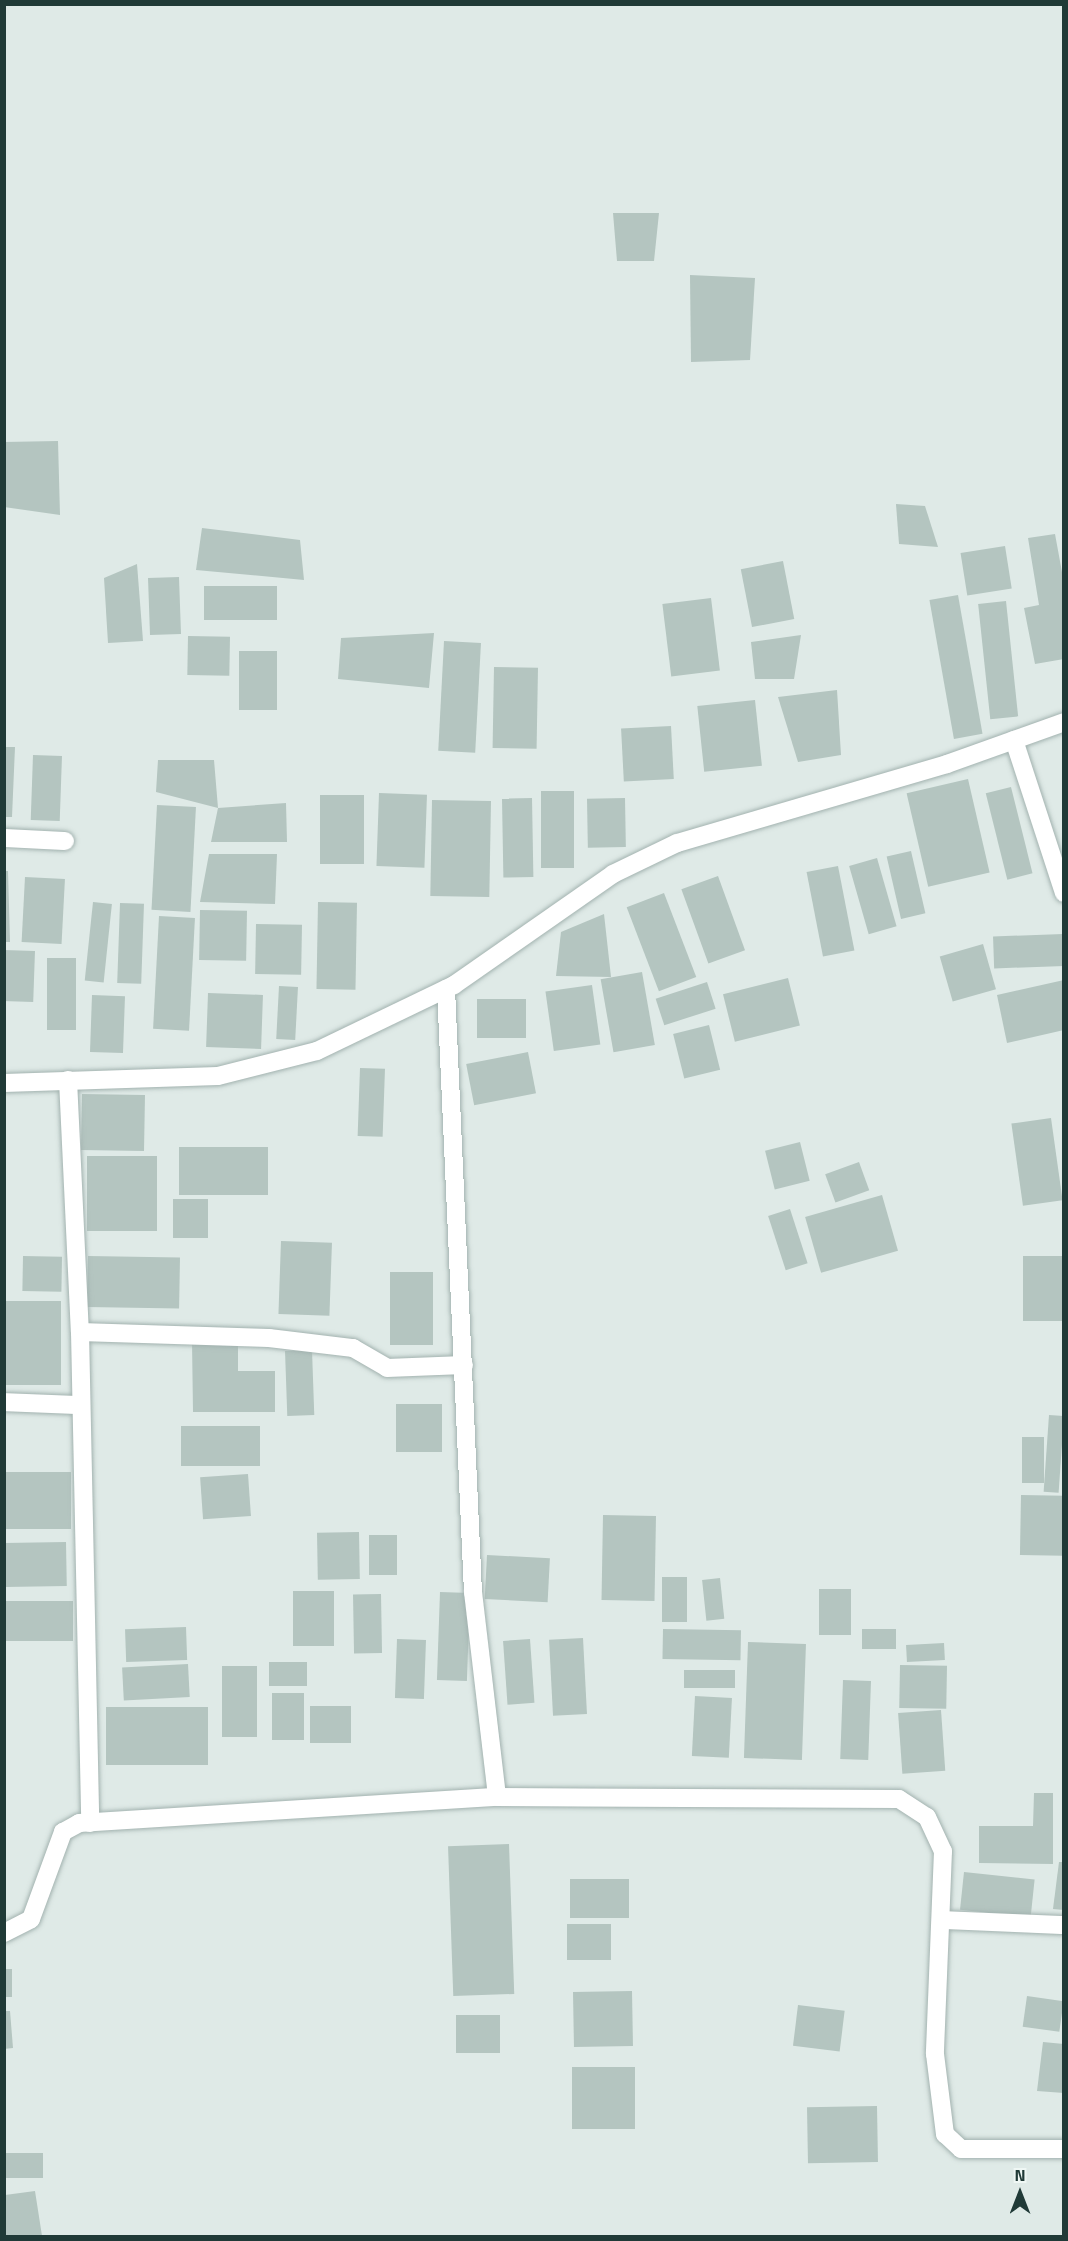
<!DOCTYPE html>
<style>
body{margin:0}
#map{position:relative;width:1068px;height:2241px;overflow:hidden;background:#dfeae7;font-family:"Titillium Web",sans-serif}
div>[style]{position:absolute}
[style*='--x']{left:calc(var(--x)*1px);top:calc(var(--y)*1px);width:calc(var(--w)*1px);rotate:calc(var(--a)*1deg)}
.building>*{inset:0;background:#b4c5c0;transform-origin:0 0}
.roads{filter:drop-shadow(0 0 2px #a2b2af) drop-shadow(0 0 2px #a2b2af)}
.street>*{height:18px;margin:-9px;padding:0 9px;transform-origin:9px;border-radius:9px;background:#fff}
span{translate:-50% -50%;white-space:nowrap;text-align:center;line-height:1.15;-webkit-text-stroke:6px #eff7f4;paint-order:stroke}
.frame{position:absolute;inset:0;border:6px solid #203a37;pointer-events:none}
.north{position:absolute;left:990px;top:2163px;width:60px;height:60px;-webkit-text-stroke:4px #eff7f4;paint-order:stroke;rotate:0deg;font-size:16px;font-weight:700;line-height:24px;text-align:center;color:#203a37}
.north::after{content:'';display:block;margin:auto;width:21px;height:27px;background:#203a37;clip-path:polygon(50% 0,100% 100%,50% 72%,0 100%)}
</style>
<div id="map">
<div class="building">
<i style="clip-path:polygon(613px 213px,659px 213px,654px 261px,617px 261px)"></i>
<i style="clip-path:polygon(690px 275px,755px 278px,750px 360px,691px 362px)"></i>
<i style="clip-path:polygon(58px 441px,60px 515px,4px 507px,4px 442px)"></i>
<i style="clip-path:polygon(896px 504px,925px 506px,938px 547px,899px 544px)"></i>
<i style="clip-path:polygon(202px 528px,300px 540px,304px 580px,196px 570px)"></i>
<i style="clip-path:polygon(1055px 534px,1064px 583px,1064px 659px,1035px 664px,1024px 608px,1039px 605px,1028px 538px)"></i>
<i style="left:1005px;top:546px;width:43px;height:45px;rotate:81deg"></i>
<i style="left:783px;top:561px;width:59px;height:43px;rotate:79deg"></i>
<i style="clip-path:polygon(137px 564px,143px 641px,108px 643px,104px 578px)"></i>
<i style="left:179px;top:577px;width:57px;height:31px;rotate:88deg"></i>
<i style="left:277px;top:586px;width:34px;height:73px;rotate:90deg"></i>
<i style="left:958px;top:595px;width:141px;height:29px;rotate:80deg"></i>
<i style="left:711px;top:598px;width:73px;height:49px;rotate:83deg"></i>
<i style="left:1006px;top:601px;width:116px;height:28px;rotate:84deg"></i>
<i style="clip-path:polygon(434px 633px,429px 688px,338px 679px,341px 638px)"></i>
<i style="clip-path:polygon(801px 635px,794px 679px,755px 679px,751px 642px)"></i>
<i style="left:188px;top:636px;width:42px;height:39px;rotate:1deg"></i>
<i style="left:444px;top:641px;width:37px;height:110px;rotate:3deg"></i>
<i style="left:239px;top:651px;width:38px;height:59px"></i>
<i style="left:494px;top:667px;width:44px;height:81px;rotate:1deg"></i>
<i style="clip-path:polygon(837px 690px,841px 755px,798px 762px,778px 697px)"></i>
<i style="left:755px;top:700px;width:66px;height:58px;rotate:84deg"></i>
<i style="left:671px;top:726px;width:53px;height:50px;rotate:87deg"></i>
<i style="clip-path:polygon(4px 747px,15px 747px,12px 817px,4px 817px)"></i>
<i style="left:33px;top:755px;width:29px;height:65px;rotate:2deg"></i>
<i style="clip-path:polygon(158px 760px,214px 760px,218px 808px,156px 792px)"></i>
<i style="left:968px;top:779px;width:96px;height:63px;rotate:77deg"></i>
<i style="left:1011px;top:787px;width:89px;height:26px;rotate:76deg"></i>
<i style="left:541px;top:791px;width:33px;height:77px"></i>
<i style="left:379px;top:793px;width:48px;height:73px;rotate:2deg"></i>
<i style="left:320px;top:795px;width:44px;height:69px"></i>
<i style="left:532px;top:798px;width:79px;height:30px;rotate:89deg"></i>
<i style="left:625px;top:798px;width:49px;height:38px;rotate:89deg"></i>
<i style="left:432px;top:800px;width:59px;height:96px;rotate:1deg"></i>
<i style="clip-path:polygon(286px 803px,287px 842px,211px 842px,218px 808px)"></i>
<i style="left:157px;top:805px;width:39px;height:105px;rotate:3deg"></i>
<i style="left:911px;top:851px;width:64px;height:25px;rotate:77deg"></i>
<i style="clip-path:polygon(209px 854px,277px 854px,275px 904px,200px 902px)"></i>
<i style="left:877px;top:858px;width:71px;height:29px;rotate:74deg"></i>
<i style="left:838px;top:866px;width:86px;height:32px;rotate:79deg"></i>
<i style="clip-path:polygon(4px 871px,8px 871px,10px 942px,4px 942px)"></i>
<i style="left:718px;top:876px;width:79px;height:39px;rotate:70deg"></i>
<i style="left:25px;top:877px;width:40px;height:65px;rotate:3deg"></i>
<i style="left:664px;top:893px;width:90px;height:40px;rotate:69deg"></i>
<i style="left:93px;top:902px;width:19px;height:79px;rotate:6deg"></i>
<i style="left:318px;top:902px;width:39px;height:87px;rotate:1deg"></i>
<i style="left:120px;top:903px;width:24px;height:80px;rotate:2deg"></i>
<i style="left:200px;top:910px;width:47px;height:50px;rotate:1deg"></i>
<i style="clip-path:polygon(604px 914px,611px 977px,556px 976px,561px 932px)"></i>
<i style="left:159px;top:916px;width:36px;height:113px;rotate:3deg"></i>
<i style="left:256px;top:924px;width:46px;height:50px;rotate:1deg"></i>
<i style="left:1063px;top:934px;width:32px;height:70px;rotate:88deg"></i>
<i style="left:983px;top:944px;width:47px;height:45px;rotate:74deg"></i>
<i style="left:4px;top:950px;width:31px;height:51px;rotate:2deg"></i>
<i style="left:47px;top:958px;width:29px;height:72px"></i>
<i style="left:642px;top:972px;width:74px;height:42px;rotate:80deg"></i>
<i style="left:788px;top:978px;width:49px;height:67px;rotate:76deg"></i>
<i style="clip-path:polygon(1064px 980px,1064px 1030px,1007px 1043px,997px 995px)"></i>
<i style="left:707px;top:982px;width:28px;height:54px;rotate:72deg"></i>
<i style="left:592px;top:985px;width:60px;height:47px;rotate:82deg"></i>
<i style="left:279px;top:986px;width:19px;height:53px;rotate:3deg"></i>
<i style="left:208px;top:993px;width:55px;height:54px;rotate:2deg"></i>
<i style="left:92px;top:995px;width:33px;height:57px;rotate:2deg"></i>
<i style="left:477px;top:999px;width:49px;height:39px"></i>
<i style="left:709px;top:1025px;width:46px;height:37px;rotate:76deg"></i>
<i style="left:528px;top:1052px;width:42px;height:63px;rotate:79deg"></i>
<i style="left:360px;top:1068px;width:25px;height:68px;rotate:2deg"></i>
<i style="left:82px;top:1094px;width:63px;height:56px;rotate:1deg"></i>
<i style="left:1051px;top:1118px;width:83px;height:40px;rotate:82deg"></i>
<i style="left:800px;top:1142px;width:40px;height:36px;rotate:76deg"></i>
<i style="left:179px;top:1147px;width:89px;height:48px"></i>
<i style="left:157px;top:1156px;width:75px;height:70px;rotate:90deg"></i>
<i style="left:859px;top:1162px;width:30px;height:36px;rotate:70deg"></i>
<i style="left:882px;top:1195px;width:58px;height:80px;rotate:74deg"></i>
<i style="left:208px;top:1199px;width:39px;height:35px;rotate:90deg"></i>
<i style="left:790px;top:1209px;width:57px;height:23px;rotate:72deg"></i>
<i style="left:281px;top:1241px;width:51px;height:73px;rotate:2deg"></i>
<i style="left:23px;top:1256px;width:39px;height:35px;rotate:1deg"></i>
<i style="left:88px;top:1256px;width:92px;height:51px;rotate:1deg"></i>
<i style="left:1064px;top:1256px;width:65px;height:41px;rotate:90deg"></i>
<i style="left:390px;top:1272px;width:43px;height:73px"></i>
<i style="left:4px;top:1301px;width:57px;height:84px"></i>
<i style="clip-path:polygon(192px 1342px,238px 1342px,238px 1371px,275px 1371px,275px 1412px,193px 1412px)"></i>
<i style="left:312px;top:1350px;width:65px;height:27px;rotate:88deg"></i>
<i style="left:396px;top:1404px;width:46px;height:48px"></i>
<i style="left:1049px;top:1415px;width:15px;height:77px;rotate:4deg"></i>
<i style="left:181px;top:1426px;width:79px;height:40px"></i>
<i style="left:1022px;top:1437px;width:22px;height:46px"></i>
<i style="left:4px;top:1472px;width:67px;height:57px"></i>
<i style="left:248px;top:1474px;width:42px;height:48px;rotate:86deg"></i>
<i style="left:1021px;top:1495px;width:43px;height:60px;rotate:1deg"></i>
<i style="left:603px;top:1515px;width:53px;height:85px;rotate:1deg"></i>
<i style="left:359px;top:1532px;width:47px;height:42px;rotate:89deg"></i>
<i style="left:369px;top:1535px;width:28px;height:40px"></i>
<i style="left:66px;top:1542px;width:44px;height:62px;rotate:89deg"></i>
<i style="left:487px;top:1555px;width:63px;height:44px;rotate:3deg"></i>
<i style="left:662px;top:1577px;width:25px;height:45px"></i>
<i style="left:720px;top:1578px;width:41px;height:18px;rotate:84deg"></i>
<i style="left:819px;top:1589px;width:32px;height:46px"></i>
<i style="left:293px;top:1591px;width:41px;height:55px"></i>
<i style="left:440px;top:1592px;width:30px;height:88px;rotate:2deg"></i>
<i style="left:381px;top:1594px;width:59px;height:28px;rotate:89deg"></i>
<i style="left:4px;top:1601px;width:69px;height:40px"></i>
<i style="left:186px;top:1627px;width:33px;height:61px;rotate:88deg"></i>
<i style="left:663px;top:1629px;width:78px;height:30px;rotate:1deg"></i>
<i style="left:862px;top:1629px;width:34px;height:20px"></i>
<i style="left:583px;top:1638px;width:76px;height:34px;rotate:87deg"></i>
<i style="left:397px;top:1639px;width:29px;height:59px;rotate:2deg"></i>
<i style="left:530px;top:1639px;width:64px;height:27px;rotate:86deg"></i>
<i style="left:748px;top:1642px;width:58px;height:116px;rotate:2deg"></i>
<i style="left:944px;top:1643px;width:17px;height:38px;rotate:87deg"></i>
<i style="left:269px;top:1662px;width:38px;height:24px"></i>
<i style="left:188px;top:1664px;width:33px;height:66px;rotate:87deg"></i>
<i style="left:900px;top:1665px;width:47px;height:43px;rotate:1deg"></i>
<i style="left:222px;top:1666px;width:35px;height:71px"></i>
<i style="left:684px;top:1670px;width:51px;height:18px"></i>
<i style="left:843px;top:1680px;width:28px;height:79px;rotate:2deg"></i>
<i style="left:272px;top:1693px;width:32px;height:47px"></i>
<i style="left:695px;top:1696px;width:37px;height:60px;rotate:3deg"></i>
<i style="left:310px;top:1706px;width:41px;height:37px"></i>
<i style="left:106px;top:1707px;width:102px;height:58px"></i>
<i style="left:941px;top:1710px;width:61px;height:43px;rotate:86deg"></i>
<i style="clip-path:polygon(1034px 1793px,1053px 1793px,1053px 1864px,979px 1863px,979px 1826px,1033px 1826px)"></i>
<i style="left:509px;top:1844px;width:150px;height:61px;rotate:88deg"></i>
<i style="clip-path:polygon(1059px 1862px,1064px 1862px,1064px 1910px,1053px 1909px)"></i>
<i style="left:964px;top:1872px;width:71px;height:38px;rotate:6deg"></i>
<i style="left:570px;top:1879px;width:59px;height:39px"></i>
<i style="left:611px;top:1924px;width:36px;height:44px;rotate:90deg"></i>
<i style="left:12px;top:1969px;width:28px;height:8px;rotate:90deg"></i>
<i style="left:632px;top:1991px;width:55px;height:59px;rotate:89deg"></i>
<i style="left:1027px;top:1996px;width:37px;height:31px;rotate:8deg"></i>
<i style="left:798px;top:2005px;width:47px;height:41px;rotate:7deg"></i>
<i style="clip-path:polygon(4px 2011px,10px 2011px,13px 2048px,4px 2049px)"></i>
<i style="left:456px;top:2015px;width:44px;height:38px"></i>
<i style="clip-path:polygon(1043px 2042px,1064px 2044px,1064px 2093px,1037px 2091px)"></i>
<i style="left:635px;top:2067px;width:62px;height:63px;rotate:90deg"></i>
<i style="left:877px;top:2106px;width:56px;height:70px;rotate:89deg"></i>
<i style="left:4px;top:2153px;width:39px;height:25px"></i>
<i style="clip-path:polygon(35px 2191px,42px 2236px,5px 2236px,5px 2195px)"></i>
</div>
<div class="roads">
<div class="street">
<i style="--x:1014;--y:740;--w:161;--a:71.9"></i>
<i style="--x:4;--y:838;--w:61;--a:2.8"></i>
<i style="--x:446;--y:989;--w:604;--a:87.44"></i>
<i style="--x:473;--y:1592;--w:206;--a:83.3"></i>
<i style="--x:68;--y:1080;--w:252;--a:87.3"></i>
<i style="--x:80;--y:1332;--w:491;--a:88.8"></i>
<i style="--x:4;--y:1083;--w:214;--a:-1.9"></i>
<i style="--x:218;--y:1076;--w:102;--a:-14.2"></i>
<i style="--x:317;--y:1051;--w:152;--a:-25.7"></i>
<i style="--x:454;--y:985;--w:194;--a:-34.9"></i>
<i style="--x:613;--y:874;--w:71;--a:-25.8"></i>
<i style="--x:677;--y:843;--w:281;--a:-16.3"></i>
<i style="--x:947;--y:764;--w:124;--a:-19.7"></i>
<i style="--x:80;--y:1332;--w:189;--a:1.8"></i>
<i style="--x:269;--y:1338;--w:85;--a:6.8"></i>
<i style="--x:353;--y:1348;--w:39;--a:30"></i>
<i style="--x:387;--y:1368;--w:77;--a:-2.2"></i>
<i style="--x:4;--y:1402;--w:76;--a:2.3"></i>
<i style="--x:943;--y:1920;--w:121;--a:2.4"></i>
<i style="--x:4;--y:1933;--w:30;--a:-27"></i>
<i style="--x:31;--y:1919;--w:93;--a:-69.8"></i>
<i style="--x:63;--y:1832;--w:18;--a:-29"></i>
<i style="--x:79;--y:1823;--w:419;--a:-3.6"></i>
<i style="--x:497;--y:1797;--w:402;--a:0.3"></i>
<i style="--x:899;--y:1799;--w:33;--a:33"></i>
<i style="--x:927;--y:1817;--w:38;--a:65"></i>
<i style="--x:943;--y:1851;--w:203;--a:92.3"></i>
<i style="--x:935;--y:2054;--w:81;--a:82.9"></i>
<i style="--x:945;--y:2134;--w:22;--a:43"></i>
<i style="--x:961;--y:2149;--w:103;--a:0"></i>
</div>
</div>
<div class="frame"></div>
<div class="north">N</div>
</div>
